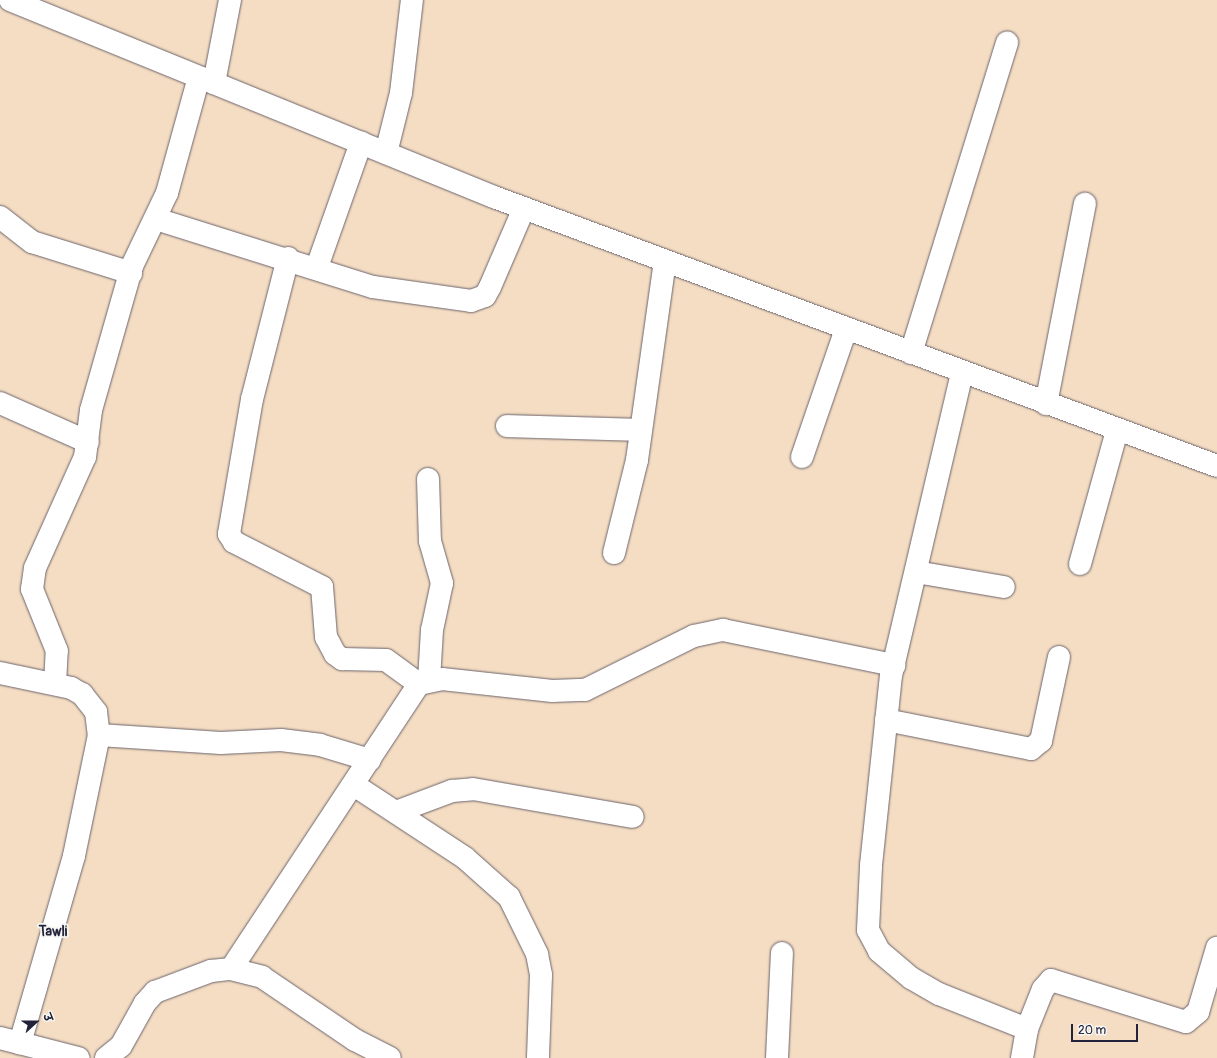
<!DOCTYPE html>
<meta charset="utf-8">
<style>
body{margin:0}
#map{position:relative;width:1217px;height:1058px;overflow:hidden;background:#f4ddc3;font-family:Pangolin,"Playpen Sans Deva",sans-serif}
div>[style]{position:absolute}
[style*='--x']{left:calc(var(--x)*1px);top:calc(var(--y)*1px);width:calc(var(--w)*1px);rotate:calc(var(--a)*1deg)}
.roads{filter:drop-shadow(0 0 1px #6c636b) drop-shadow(0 0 1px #6c636b)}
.minor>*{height:22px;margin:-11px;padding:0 11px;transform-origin:11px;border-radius:11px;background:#fff}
.secondary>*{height:22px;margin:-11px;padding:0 11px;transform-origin:11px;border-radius:11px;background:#fff}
span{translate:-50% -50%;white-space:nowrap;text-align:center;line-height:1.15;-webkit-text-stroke:3.5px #f6f6f2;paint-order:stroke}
.quarter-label{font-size:14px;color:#22223b;font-weight:700}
.north{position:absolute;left:16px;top:1002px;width:40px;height:40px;-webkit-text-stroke:3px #f6f6f2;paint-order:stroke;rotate:69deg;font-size:11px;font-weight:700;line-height:16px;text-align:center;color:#22223b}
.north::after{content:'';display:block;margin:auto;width:14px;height:18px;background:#22223b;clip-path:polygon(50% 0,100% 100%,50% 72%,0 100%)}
.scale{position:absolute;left:1071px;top:1024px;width:67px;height:18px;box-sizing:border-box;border:2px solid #22223b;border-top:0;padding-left:5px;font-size:12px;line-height:14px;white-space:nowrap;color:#22223b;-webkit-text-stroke:3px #f6f6f2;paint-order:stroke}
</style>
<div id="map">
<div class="roads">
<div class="minor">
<i style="--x:214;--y:83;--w:85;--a:-79.1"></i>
<i style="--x:386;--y:153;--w:62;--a:-76"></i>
<i style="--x:401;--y:93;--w:94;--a:-83.3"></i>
<i style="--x:0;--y:217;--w:41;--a:38"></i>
<i style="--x:32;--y:242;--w:104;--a:17.4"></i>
<i style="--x:156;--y:219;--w:227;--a:17.4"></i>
<i style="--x:373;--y:287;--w:99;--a:8.1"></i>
<i style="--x:471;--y:301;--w:15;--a:-20"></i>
<i style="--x:485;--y:296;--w:10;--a:-61"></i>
<i style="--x:490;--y:287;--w:86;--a:-66.7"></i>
<i style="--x:288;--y:258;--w:146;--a:104.3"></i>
<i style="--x:252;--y:399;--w:137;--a:99.7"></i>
<i style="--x:229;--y:534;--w:9;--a:58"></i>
<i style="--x:234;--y:542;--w:99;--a:27.1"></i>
<i style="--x:322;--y:587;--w:50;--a:85.4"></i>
<i style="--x:326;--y:637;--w:19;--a:62"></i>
<i style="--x:335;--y:654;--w:9;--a:36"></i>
<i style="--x:342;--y:659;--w:44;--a:1.3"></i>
<i style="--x:386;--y:660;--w:41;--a:36"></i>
<i style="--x:317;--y:267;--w:132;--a:-70.5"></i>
<i style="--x:911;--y:353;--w:325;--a:-72.8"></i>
<i style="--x:962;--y:373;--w:310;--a:103.2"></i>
<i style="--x:891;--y:675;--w:192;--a:96"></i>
<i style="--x:871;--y:866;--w:64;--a:92.7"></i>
<i style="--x:868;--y:930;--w:24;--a:62"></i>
<i style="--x:879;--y:951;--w:42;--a:40.2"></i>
<i style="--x:911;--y:978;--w:32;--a:30"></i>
<i style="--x:939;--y:994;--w:95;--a:21.7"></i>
<i style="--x:0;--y:403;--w:96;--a:23.9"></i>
<i style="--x:1046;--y:404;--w:204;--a:-79"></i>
<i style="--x:507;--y:426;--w:133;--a:1.7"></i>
<i style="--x:802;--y:457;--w:135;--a:-71"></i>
<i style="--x:428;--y:479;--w:62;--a:88.2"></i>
<i style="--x:430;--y:541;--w:44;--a:74.1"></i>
<i style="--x:442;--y:583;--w:48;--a:102"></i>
<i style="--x:432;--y:630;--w:51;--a:93.4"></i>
<i style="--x:614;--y:553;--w:96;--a:-76.1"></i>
<i style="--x:637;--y:460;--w:201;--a:-82"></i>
<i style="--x:1080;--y:564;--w:138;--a:-74.5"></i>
<i style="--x:916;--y:572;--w:89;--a:9.7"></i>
<i style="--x:0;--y:673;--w:73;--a:11.9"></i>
<i style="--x:71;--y:688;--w:13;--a:29"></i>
<i style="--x:82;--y:694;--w:23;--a:52"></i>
<i style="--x:96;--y:712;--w:23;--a:83"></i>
<i style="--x:99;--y:735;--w:124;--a:101.7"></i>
<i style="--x:74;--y:856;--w:195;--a:106.1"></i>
<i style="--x:55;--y:684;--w:33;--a:-87"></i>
<i style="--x:57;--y:651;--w:67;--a:-112"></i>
<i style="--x:32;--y:589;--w:21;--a:-82"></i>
<i style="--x:35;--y:568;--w:122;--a:-65.8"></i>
<i style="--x:85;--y:457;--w:47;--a:-82.7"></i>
<i style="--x:91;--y:410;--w:150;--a:-74.1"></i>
<i style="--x:132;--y:266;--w:81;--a:-64.4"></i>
<i style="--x:167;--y:193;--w:120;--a:-74.6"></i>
<i style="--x:886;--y:720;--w:148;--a:11.3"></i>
<i style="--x:1031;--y:749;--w:13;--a:-39"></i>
<i style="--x:1041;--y:741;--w:86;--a:-77.9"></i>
<i style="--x:99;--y:735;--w:122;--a:3.8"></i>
<i style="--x:221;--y:743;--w:60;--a:-2.9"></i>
<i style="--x:281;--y:740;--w:39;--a:7"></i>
<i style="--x:320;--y:745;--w:52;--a:16.7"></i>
<i style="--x:354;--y:785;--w:133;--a:33.3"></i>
<i style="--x:465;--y:858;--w:59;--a:41.6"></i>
<i style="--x:509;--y:897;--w:64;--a:63.8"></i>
<i style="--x:537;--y:954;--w:21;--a:79"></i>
<i style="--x:541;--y:975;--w:83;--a:92.1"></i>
<i style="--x:396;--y:812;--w:60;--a:-20.6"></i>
<i style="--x:452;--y:791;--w:21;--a:-5"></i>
<i style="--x:473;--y:789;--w:162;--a:9.9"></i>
<i style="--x:231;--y:969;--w:341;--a:-56.6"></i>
<i style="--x:419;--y:684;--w:24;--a:-12"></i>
<i style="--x:442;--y:679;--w:111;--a:6.2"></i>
<i style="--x:552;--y:691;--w:33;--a:-2"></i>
<i style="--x:585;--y:690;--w:122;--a:-26.4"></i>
<i style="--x:694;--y:636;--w:30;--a:-12"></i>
<i style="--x:723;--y:630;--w:175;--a:11.6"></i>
<i style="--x:0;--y:1038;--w:81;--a:14.4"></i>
<i style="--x:106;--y:1058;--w:19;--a:-39"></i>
<i style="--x:121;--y:1046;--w:49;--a:-60.8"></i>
<i style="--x:145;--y:1003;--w:15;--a:-48"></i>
<i style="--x:155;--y:992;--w:60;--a:-20.6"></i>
<i style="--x:211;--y:971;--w:20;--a:-6"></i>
<i style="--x:231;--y:969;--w:32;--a:14"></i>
<i style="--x:262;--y:977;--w:112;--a:34.1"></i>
<i style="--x:355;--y:1040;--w:39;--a:27"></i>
<i style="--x:777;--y:1058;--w:105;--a:-87.3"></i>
<i style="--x:1022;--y:1058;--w:29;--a:-80"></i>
<i style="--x:1027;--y:1029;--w:43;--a:-68.2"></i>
<i style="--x:1043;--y:989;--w:12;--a:-48"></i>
<i style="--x:1051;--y:980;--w:141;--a:17.3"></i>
<i style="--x:1186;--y:1022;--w:16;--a:-40"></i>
<i style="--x:1198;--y:1012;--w:67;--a:-73.5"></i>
</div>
<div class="secondary">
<i style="--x:10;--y:0;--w:523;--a:22.15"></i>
<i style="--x:494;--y:197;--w:771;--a:20.41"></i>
</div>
</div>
<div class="quarter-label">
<span style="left:53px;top:932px">Tawli</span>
</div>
<div class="north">उ</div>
<div class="scale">20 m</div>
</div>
